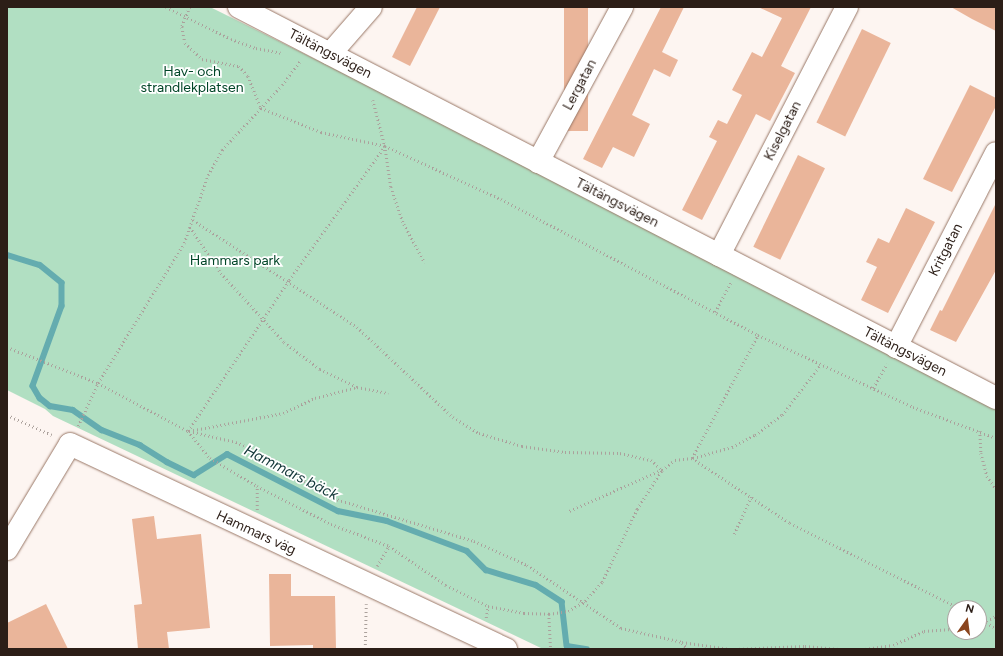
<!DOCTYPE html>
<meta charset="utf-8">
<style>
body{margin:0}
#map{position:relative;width:1003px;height:656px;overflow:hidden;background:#fdf5f1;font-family:Figtree,sans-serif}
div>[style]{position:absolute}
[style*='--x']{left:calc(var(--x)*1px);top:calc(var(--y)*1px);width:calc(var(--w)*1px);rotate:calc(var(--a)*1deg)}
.green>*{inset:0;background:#b1dfc2}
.stream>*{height:5.5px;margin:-2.75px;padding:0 2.75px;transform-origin:2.75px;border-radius:2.75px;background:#64acaf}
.building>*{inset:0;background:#eab59a;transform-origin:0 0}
.path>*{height:2.5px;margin-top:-1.25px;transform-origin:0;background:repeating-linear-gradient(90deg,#aba19c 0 1px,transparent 0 4px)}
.roads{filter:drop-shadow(0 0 1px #976) drop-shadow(0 0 1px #976)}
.minor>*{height:22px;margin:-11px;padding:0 11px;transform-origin:11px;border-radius:11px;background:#fff}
span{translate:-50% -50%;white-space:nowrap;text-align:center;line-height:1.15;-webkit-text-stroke:3.5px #fff;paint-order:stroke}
.street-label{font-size:14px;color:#2c1e17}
.park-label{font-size:14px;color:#004527}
.water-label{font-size:15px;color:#123638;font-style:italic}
.frame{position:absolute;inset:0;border:8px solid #2c1e17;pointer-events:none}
.north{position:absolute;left:947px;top:600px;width:40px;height:40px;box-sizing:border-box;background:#fff;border:1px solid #aba5a2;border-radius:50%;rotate:14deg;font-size:11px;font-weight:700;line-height:16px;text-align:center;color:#2c1e17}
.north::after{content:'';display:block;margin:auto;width:14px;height:18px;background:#8a441d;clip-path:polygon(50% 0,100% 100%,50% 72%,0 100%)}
</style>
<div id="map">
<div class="green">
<i style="clip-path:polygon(evenodd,7px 7px,210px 7px,383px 93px,996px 405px,996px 649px,543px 649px,53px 416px,45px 409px,7px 390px,7px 7px,955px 608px,979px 608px,979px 632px,955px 632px,955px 608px)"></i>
</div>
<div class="stream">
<i style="--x:7;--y:255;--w:34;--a:17"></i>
<i style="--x:40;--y:265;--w:28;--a:39"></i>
<i style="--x:62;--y:283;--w:23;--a:90"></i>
<i style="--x:62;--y:306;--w:85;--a:109.9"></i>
<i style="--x:33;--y:386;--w:14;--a:60"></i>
<i style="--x:40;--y:398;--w:13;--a:39"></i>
<i style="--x:50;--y:406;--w:23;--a:10"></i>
<i style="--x:73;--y:410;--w:35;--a:35"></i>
<i style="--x:102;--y:430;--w:41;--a:21.5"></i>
<i style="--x:140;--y:445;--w:32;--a:32"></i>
<i style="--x:167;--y:462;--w:30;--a:26"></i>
<i style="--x:194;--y:475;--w:39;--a:-32"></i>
<i style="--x:227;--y:454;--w:125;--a:27.2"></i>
<i style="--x:338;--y:511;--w:50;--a:11.5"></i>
<i style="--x:387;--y:521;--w:85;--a:20.6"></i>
<i style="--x:467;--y:551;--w:27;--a:45"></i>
<i style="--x:486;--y:570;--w:52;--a:16.7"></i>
<i style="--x:536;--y:585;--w:31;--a:33"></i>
<i style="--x:562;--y:602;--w:44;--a:83.5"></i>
<i style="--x:567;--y:646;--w:20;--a:9"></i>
</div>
<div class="building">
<i style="clip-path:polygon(417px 7px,440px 7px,410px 66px,392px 57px)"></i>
<i style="left:564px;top:7px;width:24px;height:124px"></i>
<i style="clip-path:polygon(661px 7px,684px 7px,662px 52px,678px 60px,670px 77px,654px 69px,632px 115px,650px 124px,634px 157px,613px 147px,602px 168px,583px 159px)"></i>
<i style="clip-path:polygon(758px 7px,811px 7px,781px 66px,795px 73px,770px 121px,756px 114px,702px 220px,682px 210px,717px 141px,709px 137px,718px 120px,727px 124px,742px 95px,732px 90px,752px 52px,762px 57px,782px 18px)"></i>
<i style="clip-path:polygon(951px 7px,996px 7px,996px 31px,972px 19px)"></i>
<i style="left:862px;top:29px;width:32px;height:104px;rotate:26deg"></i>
<i style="clip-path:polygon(970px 85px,996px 98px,996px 106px,952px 192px,923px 179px)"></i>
<i style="left:798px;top:155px;width:30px;height:102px;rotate:26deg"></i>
<i style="clip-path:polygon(996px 203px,996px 270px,956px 342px,930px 330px,940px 310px,942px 311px)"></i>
<i style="clip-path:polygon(906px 208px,935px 222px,888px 313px,861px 300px,877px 267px,866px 262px,878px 238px,889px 243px)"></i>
<i style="clip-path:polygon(154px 516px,157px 539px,201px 534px,210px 628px,167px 632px,169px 649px,138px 649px,134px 605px,142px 604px,132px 519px)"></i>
<i style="clip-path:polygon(269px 574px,291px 574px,291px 596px,335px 596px,336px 649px,313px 649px,313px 645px,270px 646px)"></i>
<i style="clip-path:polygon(46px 604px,68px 649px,7px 649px,7px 623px)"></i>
</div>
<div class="path">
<i style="--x:166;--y:7;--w:72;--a:26.2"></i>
<i style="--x:231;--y:39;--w:27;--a:20"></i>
<i style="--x:256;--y:48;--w:25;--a:11"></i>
<i style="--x:190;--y:7;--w:22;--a:112"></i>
<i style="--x:182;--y:27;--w:16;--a:79"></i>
<i style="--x:185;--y:43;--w:23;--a:43"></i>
<i style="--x:202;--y:59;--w:38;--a:11"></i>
<i style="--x:239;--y:66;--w:13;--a:48"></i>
<i style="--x:248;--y:76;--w:35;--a:68"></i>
<i style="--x:261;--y:108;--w:65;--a:21.8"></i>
<i style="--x:321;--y:132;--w:66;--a:12.3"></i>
<i style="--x:373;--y:100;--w:48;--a:75.4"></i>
<i style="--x:385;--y:146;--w:128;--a:24.6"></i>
<i style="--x:501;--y:199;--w:291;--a:27.9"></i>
<i style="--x:758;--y:335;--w:171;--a:24.9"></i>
<i style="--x:913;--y:407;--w:89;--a:20.5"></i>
<i style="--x:385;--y:146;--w:41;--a:81.7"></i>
<i style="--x:391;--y:187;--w:39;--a:71"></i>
<i style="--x:404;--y:224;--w:44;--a:61.7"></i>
<i style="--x:193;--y:220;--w:196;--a:33.1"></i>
<i style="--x:357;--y:327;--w:132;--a:43.2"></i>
<i style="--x:453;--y:417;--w:31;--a:32"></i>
<i style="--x:479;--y:433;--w:45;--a:16.8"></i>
<i style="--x:522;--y:446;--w:43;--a:7.9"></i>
<i style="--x:565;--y:452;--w:55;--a:1"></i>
<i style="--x:620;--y:453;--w:32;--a:13"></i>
<i style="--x:651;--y:460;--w:15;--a:42"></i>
<i style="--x:662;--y:470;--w:103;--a:155.9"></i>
<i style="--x:190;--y:227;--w:55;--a:56"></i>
<i style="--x:221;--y:273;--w:93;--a:47.6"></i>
<i style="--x:284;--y:342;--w:45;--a:36.9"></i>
<i style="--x:320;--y:369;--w:41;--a:25.9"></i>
<i style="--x:357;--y:387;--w:32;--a:11"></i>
<i style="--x:715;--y:312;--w:34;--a:-62"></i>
<i style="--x:7;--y:347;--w:98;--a:21.6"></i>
<i style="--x:98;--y:383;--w:102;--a:28.1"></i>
<i style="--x:188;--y:431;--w:35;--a:51"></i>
<i style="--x:210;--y:458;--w:55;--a:30.8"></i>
<i style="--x:257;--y:486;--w:83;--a:27.2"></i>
<i style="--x:331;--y:524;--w:62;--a:20.8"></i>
<i style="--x:389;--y:546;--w:69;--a:34.4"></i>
<i style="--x:446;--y:585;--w:47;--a:26.6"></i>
<i style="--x:488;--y:606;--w:37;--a:11"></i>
<i style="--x:524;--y:613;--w:25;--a:2"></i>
<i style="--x:549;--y:614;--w:19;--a:-9"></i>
<i style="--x:568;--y:611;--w:20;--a:-30"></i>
<i style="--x:585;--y:601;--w:25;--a:-48"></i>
<i style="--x:602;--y:582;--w:81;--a:-64.4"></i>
<i style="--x:637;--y:509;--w:46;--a:-57.3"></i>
<i style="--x:662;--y:470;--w:16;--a:-38"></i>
<i style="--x:675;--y:460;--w:17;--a:-7"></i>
<i style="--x:692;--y:458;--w:140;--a:-61.8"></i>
<i style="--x:873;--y:388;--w:28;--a:-60"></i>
<i style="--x:7;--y:415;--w:49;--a:24"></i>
<i style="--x:78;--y:426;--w:47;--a:-65.1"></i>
<i style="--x:98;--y:383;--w:164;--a:-58.4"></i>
<i style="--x:184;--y:243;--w:72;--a:-70.6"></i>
<i style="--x:208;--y:175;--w:29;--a:-61"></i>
<i style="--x:222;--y:150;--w:88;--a:-47.3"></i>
<i style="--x:282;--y:85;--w:30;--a:-53"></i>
<i style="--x:188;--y:431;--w:182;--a:-56.2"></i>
<i style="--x:289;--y:280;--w:165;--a:-54.4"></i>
<i style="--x:189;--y:431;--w:48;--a:13.2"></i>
<i style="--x:236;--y:442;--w:43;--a:24.8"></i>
<i style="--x:275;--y:460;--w:62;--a:35.2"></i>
<i style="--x:326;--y:496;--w:155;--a:16.9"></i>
<i style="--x:474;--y:541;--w:58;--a:24.4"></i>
<i style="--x:527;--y:565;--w:113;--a:33.8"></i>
<i style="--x:621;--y:628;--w:63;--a:12.9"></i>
<i style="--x:682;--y:642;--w:48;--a:8.5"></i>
<i style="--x:189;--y:431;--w:96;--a:-10.8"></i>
<i style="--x:283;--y:413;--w:35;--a:-25"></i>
<i style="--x:315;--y:398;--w:43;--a:-14.7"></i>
<i style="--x:980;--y:431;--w:22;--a:87"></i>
<i style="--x:981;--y:453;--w:24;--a:75"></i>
<i style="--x:987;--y:476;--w:16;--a:55"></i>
<i style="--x:692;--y:458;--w:118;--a:33.6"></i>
<i style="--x:790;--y:523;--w:189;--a:26.7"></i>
<i style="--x:693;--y:458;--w:41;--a:-15.8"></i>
<i style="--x:732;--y:447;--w:26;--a:-28"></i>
<i style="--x:755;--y:435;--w:34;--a:-37"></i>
<i style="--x:782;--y:415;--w:64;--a:-52.6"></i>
<i style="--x:257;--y:510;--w:24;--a:-90"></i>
<i style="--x:734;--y:534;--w:41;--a:-65.3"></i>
<i style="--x:377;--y:566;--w:23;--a:-59"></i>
<i style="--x:549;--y:614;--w:35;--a:87"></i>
<i style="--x:486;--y:618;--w:12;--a:-81"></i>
<i style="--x:979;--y:619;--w:19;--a:28"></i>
<i style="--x:979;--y:624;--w:19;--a:-25"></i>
<i style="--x:682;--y:643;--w:8;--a:45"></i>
<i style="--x:365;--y:649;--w:45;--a:-88.7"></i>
<i style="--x:735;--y:649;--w:70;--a:-2.5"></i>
<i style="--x:805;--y:646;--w:34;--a:5"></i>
<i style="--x:865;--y:649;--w:28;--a:-8"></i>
<i style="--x:893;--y:645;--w:34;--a:-24"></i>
<i style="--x:924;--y:631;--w:31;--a:-4"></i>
</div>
<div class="roads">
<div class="minor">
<i style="--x:239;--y:7;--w:852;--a:27.32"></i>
<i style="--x:330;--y:54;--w:62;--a:-48.9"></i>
<i style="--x:538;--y:162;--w:176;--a:-61.5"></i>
<i style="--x:719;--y:255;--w:279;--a:-62.7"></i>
<i style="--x:896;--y:347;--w:218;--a:-62.7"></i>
<i style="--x:7;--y:549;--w:122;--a:-59"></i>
<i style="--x:70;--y:444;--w:482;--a:25.2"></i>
</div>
</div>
<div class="street-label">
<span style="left:330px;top:54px;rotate:27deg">Tältängsvägen</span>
<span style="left:580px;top:85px;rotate:-62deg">Lergatan</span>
<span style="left:783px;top:131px;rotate:-63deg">Kiselgatan</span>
<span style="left:617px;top:203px;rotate:27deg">Tältängsvägen</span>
<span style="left:946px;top:250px;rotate:-63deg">Kritgatan</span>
<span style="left:905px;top:352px;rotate:27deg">Tältängsvägen</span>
<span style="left:256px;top:533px;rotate:25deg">Hammars väg</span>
</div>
<div class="park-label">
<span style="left:192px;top:80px">Hav- och<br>strandlekplatsen</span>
<span style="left:235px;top:261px">Hammars park</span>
</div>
<div class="water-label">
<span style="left:291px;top:473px;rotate:27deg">Hammars bäck</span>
</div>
<div class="frame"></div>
<div class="north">N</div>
</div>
